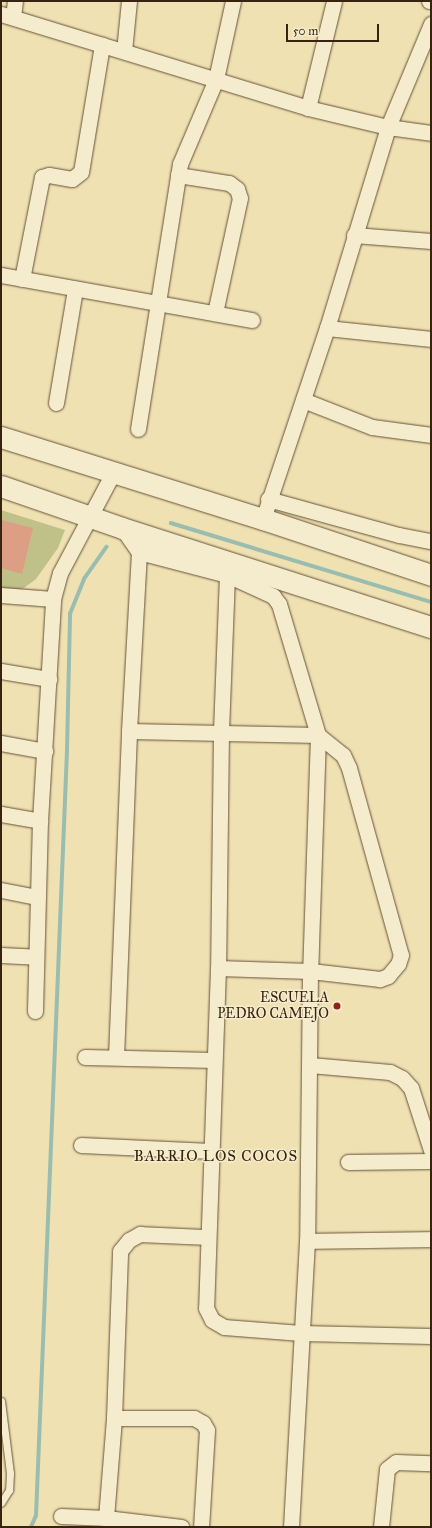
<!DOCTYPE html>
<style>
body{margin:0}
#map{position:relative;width:432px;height:1528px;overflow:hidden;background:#f0e1b2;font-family:"IM FELL Great Primer",serif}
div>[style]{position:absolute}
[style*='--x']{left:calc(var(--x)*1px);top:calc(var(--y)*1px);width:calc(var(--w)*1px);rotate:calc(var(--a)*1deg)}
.green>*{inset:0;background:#c0c188}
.stream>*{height:3.5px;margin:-1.75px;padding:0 1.75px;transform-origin:1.75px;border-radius:1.75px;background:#9abdb0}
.building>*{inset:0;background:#dc9e85}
.roads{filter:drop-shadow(0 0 1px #655238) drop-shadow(0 0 1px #655238)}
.service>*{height:7px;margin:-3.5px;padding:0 3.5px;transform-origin:3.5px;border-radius:3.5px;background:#f5eccd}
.minor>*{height:15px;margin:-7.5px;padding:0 7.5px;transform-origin:7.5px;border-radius:7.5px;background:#f5eccd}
.secondary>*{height:21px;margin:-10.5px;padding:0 10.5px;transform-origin:10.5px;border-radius:10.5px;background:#f5eccd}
.dots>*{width:11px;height:11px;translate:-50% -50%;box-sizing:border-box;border:2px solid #f5eccd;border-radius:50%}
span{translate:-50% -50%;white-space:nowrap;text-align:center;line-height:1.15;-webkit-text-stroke:3px #f5eccd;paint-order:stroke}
.poi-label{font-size:14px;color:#372310}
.right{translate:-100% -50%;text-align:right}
.neighbourhood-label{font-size:15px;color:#372310;letter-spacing:1px}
.frame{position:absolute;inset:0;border:2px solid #372310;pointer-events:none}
.scale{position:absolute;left:286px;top:24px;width:93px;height:18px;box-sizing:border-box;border:2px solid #372310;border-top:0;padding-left:5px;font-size:12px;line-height:14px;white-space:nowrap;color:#372310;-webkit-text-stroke:3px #f5eccd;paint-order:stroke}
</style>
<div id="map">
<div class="green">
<i style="clip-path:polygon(1px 510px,65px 530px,58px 548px,36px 579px,24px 588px,11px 592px,1px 590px)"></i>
</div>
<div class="stream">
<i style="--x:171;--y:523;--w:272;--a:16.9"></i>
<i style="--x:31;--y:1527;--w:12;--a:-66"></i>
<i style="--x:36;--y:1516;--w:767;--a:-87.68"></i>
<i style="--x:67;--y:750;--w:136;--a:-88.7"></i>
<i style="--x:70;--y:614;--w:38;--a:-68"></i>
<i style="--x:84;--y:579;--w:39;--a:-55"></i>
</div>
<div class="building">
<i style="clip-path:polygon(1px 520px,33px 528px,22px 574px,1px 568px)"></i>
</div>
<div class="roads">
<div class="service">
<i style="--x:1;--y:1401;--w:73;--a:82.9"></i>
<i style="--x:10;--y:1473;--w:17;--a:93"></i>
<i style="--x:9;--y:1490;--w:15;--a:122"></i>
</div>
<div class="minor">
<i style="--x:429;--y:1;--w:2;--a:0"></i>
<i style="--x:1;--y:14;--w:321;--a:17"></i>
<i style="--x:308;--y:108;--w:82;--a:13.4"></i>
<i style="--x:388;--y:127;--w:43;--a:7.9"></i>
<i style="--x:13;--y:17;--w:16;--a:-83"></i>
<i style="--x:124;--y:51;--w:50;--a:-84.3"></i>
<i style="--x:308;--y:108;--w:110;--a:-76.3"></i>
<i style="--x:178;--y:175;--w:52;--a:8.9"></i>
<i style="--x:229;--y:183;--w:10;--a:37"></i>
<i style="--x:237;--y:189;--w:9;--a:72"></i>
<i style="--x:240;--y:198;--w:118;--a:102.3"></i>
<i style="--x:354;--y:235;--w:77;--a:4.5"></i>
<i style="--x:1;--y:275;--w:255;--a:10.2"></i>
<i style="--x:22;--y:279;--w:104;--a:-78.9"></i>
<i style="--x:42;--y:177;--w:7;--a:-16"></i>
<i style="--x:49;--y:175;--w:23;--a:10"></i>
<i style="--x:72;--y:179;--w:11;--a:-38"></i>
<i style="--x:81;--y:172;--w:129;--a:-80.6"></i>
<i style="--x:327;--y:328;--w:105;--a:6"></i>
<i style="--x:303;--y:400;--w:74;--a:21.4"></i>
<i style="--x:372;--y:427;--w:60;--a:7.7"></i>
<i style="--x:56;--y:403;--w:116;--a:-80.5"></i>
<i style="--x:138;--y:429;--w:268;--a:-81"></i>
<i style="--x:180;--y:164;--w:92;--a:-67"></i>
<i style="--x:216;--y:79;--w:80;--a:-77.7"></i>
<i style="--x:268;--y:499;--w:136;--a:15.4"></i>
<i style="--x:399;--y:535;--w:33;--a:11"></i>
<i style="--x:263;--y:519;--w:201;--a:-71.5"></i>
<i style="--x:327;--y:328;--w:210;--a:-73.1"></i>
<i style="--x:388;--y:127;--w:112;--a:-67.3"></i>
<i style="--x:122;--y:528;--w:29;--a:55"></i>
<i style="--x:139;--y:552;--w:91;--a:14.6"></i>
<i style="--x:227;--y:575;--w:51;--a:24.5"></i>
<i style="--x:273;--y:596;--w:10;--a:53"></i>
<i style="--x:279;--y:604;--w:137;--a:73.4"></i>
<i style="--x:318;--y:735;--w:236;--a:91.9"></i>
<i style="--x:310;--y:971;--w:270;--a:90.6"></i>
<i style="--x:307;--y:1241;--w:286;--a:93.2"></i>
<i style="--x:227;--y:575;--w:157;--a:92.2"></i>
<i style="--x:221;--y:732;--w:236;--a:90.7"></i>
<i style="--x:218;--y:968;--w:340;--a:92"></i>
<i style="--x:206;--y:1308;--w:13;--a:63"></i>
<i style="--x:212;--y:1320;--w:14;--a:30"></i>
<i style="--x:224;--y:1327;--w:77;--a:4.5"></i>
<i style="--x:301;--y:1333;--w:130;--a:1.3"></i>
<i style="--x:1;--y:595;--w:52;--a:4.4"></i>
<i style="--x:1;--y:671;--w:49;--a:9.5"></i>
<i style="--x:129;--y:731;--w:189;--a:1.2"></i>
<i style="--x:318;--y:735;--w:32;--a:39"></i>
<i style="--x:343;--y:755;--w:14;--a:65"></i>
<i style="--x:349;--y:768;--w:194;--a:74.5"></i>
<i style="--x:401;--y:955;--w:9;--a:108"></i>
<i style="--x:398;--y:964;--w:16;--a:130"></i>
<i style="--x:388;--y:976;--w:9;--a:159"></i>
<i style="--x:380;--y:979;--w:70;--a:-173.5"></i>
<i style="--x:310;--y:971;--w:92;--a:-178.1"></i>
<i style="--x:1;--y:743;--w:45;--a:10.3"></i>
<i style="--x:1;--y:814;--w:40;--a:10"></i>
<i style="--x:1;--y:890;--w:37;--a:11"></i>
<i style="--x:1;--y:955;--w:35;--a:3"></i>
<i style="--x:35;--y:1011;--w:190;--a:-88.5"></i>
<i style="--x:40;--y:821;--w:222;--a:-86.6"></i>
<i style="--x:53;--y:599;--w:27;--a:-75"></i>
<i style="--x:60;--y:573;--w:113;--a:-62.1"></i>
<i style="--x:85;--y:1057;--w:129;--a:1.3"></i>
<i style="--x:116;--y:1057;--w:326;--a:-87.7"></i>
<i style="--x:129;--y:731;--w:179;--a:-86.8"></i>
<i style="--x:310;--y:1065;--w:80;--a:5"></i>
<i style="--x:390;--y:1072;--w:13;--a:27"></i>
<i style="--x:402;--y:1078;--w:13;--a:48"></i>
<i style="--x:411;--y:1088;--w:65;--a:72.1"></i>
<i style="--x:81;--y:1145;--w:130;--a:2.6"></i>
<i style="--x:348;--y:1162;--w:83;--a:-0.7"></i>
<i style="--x:307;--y:1241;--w:124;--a:-0.9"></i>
<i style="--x:114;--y:1418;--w:80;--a:0"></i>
<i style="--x:194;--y:1418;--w:10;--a:29"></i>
<i style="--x:203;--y:1423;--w:8;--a:60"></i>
<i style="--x:207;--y:1430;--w:97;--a:93.5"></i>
<i style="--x:61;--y:1516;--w:45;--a:2.5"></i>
<i style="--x:106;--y:1518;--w:76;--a:6.8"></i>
<i style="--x:106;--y:1518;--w:100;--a:-85.4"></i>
<i style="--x:114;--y:1418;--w:167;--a:-87.9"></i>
<i style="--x:120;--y:1251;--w:14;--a:-51"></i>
<i style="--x:129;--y:1240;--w:13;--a:-29"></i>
<i style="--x:140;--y:1234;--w:67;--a:2.6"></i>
<i style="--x:381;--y:1527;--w:58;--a:-84.1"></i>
<i style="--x:387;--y:1469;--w:11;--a:-38"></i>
<i style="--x:396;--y:1462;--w:35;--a:2"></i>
</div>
<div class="secondary">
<i style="--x:1;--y:437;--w:275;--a:17.4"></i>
<i style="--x:263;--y:519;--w:177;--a:18.4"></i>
<i style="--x:1;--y:486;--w:128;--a:19.1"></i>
<i style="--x:122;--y:528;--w:324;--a:17.8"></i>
</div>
</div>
<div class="dots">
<i style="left:337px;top:1006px;background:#8f2418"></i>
</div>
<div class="poi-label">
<span class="right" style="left:329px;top:1006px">ESCUELA<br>PEDRO CAMEJO</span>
</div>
<div class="neighbourhood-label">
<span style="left:216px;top:1157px">BARRIO LOS COCOS</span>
</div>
<div class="frame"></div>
<div class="scale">50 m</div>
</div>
